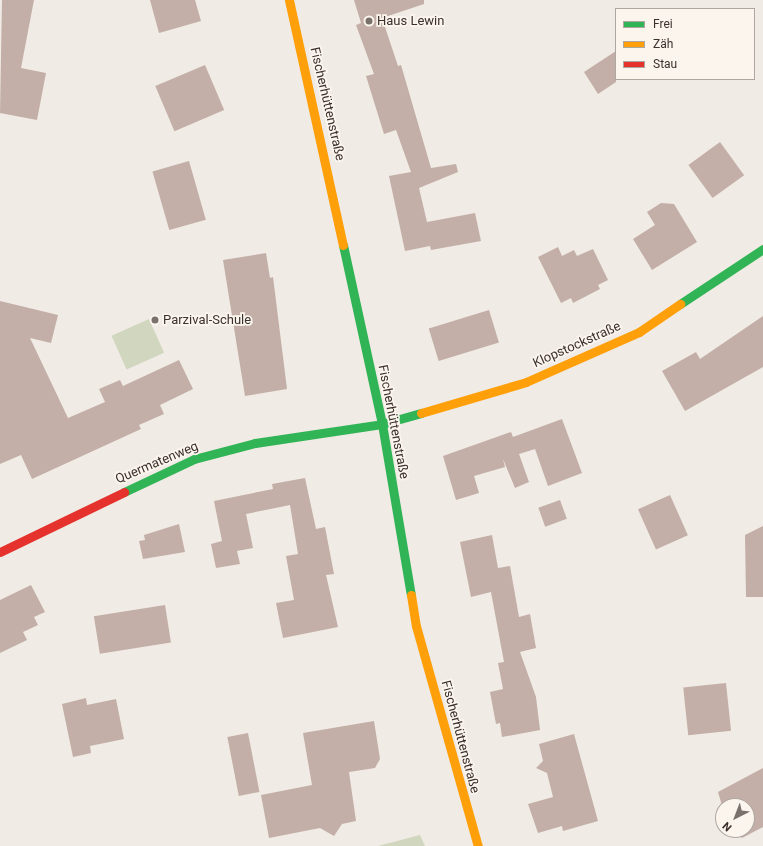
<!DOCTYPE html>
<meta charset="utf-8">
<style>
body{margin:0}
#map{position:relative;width:763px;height:846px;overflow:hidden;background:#f0ebe5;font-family:Roboto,sans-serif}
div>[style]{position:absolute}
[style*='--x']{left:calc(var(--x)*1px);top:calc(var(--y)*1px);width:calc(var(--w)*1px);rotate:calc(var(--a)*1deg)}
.green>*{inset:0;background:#d1d6bf;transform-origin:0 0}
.building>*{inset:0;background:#c3afa7;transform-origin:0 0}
.fast>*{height:9px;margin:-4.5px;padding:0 4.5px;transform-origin:4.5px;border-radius:4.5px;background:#30b455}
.slow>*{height:9px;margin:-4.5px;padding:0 4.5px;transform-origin:4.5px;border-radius:4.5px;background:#ff9f0a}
.jam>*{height:9px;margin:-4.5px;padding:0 4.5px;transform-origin:4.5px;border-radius:4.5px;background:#e5322d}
.dots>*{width:11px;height:11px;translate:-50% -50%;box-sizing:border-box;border:2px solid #fbf5ee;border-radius:50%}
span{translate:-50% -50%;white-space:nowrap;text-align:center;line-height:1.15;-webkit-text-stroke:3.5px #fbf5ee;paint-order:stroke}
.poi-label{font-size:13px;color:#3b302b}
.left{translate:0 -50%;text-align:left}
.street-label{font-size:13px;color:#3b302b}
.legend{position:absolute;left:615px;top:8px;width:140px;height:72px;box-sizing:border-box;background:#fbf5ee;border:1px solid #aea6a0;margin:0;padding:5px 7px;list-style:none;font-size:12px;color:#3b302b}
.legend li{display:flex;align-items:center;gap:8px;height:20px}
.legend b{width:20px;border:1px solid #aea6a0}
.north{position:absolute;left:715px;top:798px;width:40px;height:40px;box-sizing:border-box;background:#fbf5ee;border:1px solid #aea6a0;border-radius:50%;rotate:222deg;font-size:11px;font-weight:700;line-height:16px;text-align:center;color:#3b302b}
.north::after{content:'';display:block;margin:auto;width:14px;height:18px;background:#7a716c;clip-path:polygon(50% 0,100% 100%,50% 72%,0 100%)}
</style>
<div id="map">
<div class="green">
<i style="left:149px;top:319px;width:37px;height:41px;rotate:66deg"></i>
<i style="clip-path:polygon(420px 835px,425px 846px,378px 846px)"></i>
</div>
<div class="building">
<i style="clip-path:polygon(2px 0,34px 0,21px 68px,46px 73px,37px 120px,0 113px)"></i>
<i style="clip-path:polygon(150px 0,195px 0,201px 21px,159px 33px)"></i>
<i style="clip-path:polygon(354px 0,424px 0,424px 4px,382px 18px,398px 66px,401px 65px,431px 168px,456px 164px,458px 172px,419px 188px,427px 222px,475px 213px,481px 241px,431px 250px,430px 246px,405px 251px,389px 176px,411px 172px,396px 130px,384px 134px,366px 76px,374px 74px,356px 25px,361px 23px)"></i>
<i style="clip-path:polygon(616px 51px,616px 82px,598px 94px,584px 72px)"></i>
<i style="left:205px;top:65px;width:49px;height:54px;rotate:67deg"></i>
<i style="left:720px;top:142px;width:41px;height:39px;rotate:54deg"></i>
<i style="left:189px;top:161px;width:61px;height:38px;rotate:74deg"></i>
<i style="clip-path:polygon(661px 203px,674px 204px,697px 242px,652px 270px,633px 239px,655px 225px,647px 212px)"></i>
<i style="clip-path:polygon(558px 247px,562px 256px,574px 250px,577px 256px,593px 249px,608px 280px,598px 285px,600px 289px,573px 303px,571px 298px,561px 303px,538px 257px)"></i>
<i style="clip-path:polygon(266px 253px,270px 278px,273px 277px,287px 389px,245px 396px,223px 260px)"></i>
<i style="clip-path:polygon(0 301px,58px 315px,51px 343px,30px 338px,68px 418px,105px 402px,99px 389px,120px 380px,123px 386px,179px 360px,193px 389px,160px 405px,164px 414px,139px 425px,141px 429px,32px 479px,21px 455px,0 464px)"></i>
<i style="left:489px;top:310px;width:34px;height:63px;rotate:73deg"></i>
<i style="clip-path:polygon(763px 316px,763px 367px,685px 411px,662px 371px,696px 352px,700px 359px)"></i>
<i style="clip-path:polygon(562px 419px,582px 473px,548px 486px,535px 449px,519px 454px,529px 482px,515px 488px,503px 459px,505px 467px,474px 476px,479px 493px,456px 500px,443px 456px,511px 432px,513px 437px)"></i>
<i style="clip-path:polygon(305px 478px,316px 529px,325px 527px,334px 574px,326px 575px,338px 627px,283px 638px,276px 603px,294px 600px,286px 556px,298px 554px,290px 505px,246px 514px,253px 548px,237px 551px,240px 564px,216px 568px,211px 544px,222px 541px,214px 501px,273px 489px,272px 484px)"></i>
<i style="left:670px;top:495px;width:44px;height:35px;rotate:66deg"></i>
<i style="left:560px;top:500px;width:20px;height:23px;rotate:70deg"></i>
<i style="clip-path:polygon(179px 524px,185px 552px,143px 559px,139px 541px,145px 540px,144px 535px)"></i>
<i style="clip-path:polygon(763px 526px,763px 597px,746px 597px,745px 535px)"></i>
<i style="clip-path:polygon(492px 535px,498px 568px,510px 566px,519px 617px,530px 614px,536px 648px,520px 652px,536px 697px,540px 730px,502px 737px,500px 723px,496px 724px,490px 692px,503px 689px,498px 663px,504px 662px,491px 592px,471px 597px,460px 542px)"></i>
<i style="clip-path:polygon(31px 585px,45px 612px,34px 617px,38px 625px,23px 632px,27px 640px,0 653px,0 600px)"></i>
<i style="left:165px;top:605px;width:38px;height:72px;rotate:81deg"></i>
<i style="left:726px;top:683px;width:48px;height:43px;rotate:84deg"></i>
<i style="clip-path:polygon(86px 698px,87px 705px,116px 699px,124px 739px,90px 746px,91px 753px,73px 757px,62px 704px)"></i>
<i style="clip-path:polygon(374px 721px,380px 759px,375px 768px,349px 772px,356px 821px,342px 824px,334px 836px,320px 828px,269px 838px,261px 795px,312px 785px,303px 733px)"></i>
<i style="left:248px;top:733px;width:60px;height:21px;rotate:79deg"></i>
<i style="clip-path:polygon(574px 734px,598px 821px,563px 831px,562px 826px,538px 833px,528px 804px,553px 797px,547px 773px,536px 768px,543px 761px,539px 744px)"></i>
<i style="clip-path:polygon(763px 768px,763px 827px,742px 838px,734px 830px,747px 830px,747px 806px,723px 806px,723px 809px,718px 792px)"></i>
</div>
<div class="fast">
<i style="--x:343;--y:245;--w:183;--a:77.7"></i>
<i style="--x:382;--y:424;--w:173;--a:80.4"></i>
<i style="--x:680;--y:304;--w:100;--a:-33.5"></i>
<i style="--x:124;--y:492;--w:77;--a:-25.2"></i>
<i style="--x:194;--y:459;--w:63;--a:-14.7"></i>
<i style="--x:255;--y:443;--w:128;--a:-8.5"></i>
<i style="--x:382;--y:424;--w:41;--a:-15.8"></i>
</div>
<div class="slow">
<i style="--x:289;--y:0;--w:251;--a:77.6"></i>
<i style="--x:421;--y:413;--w:109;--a:-16.4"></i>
<i style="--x:526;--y:382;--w:124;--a:-23.9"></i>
<i style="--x:639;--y:332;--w:50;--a:-34.3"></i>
<i style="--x:411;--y:595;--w:31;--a:81"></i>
<i style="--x:416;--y:626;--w:229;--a:74.3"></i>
</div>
<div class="jam">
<i style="--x:0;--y:552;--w:138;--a:-25.8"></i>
</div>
<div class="dots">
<i style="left:369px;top:21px;background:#7a716c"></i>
<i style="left:155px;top:320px;background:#7a716c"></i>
</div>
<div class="poi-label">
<span class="left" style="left:377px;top:21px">Haus Lewin</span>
<span class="left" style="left:163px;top:320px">Parzival-Schule</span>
</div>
<div class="street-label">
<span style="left:327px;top:104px;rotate:77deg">Fischerhüttenstraße</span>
<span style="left:577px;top:345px;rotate:-24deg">Klopstockstraße</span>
<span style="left:393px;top:422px;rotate:79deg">Fischerhüttenstraße</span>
<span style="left:157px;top:463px;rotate:-23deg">Quermatenweg</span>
<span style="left:460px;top:737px;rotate:75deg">Fischerhüttenstraße</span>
</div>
<ul class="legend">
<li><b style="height:5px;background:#30b455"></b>Frei</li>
<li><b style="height:5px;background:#ff9f0a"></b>Zäh</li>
<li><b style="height:5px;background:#e5322d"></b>Stau</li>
</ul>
<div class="north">N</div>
</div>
